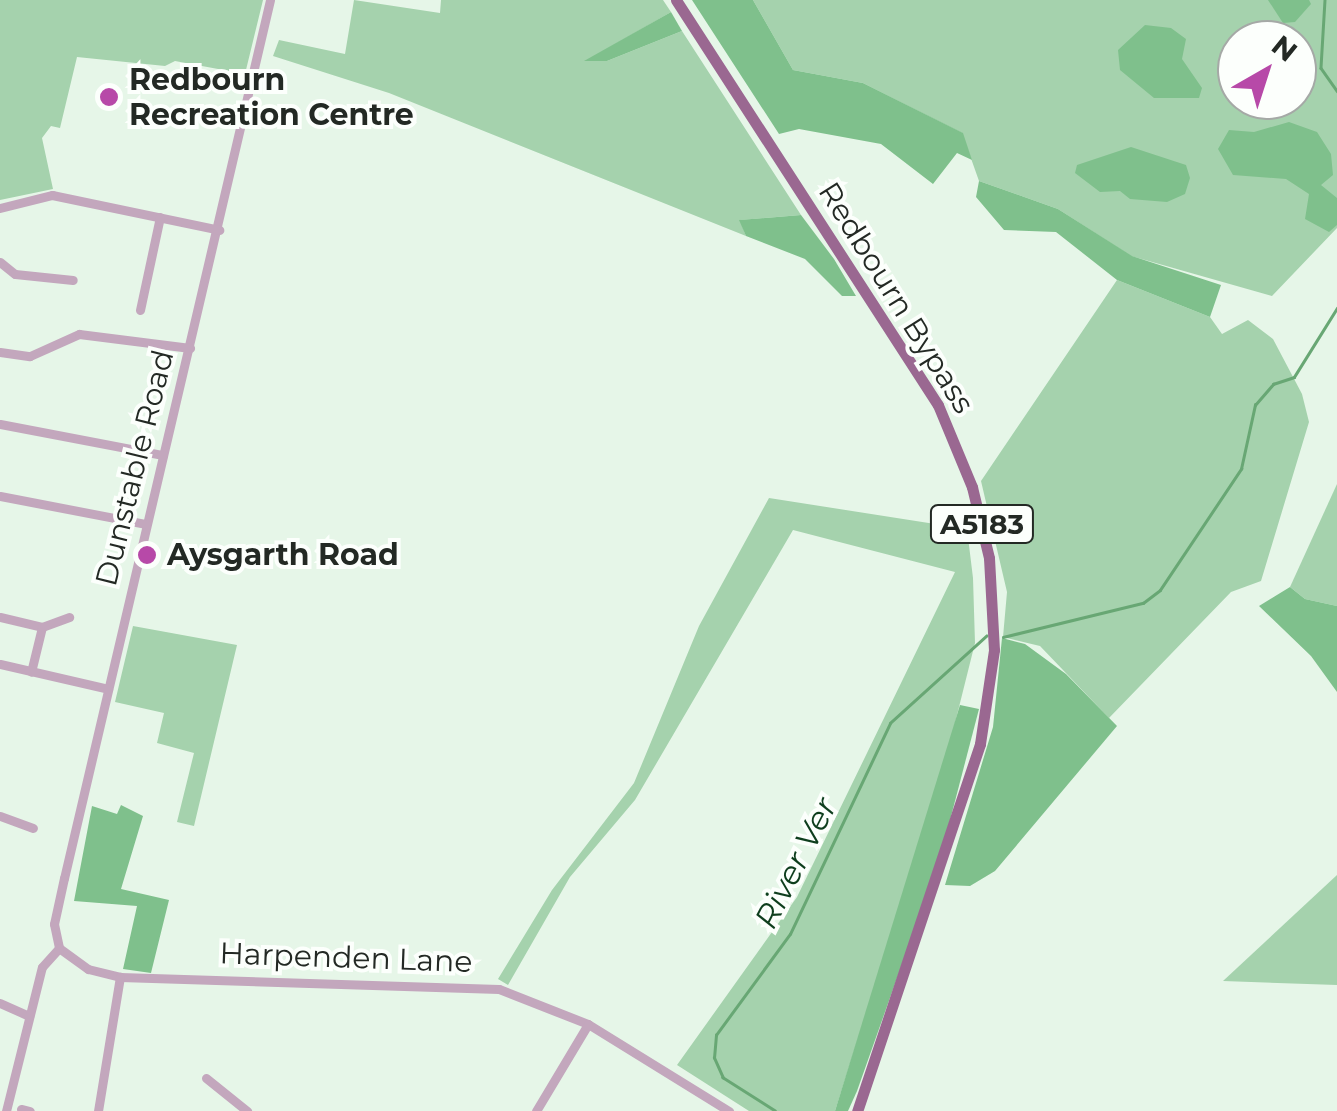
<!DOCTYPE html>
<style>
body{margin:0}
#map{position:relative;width:1337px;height:1111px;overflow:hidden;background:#e6f6e8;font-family:Montserrat,sans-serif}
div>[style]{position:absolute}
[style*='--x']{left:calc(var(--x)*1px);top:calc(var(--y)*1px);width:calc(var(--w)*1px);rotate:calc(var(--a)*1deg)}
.green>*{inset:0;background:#a5d2ad}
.forest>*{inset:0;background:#7fc08c}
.stream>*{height:2.5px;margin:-1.25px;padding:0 1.25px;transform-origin:1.25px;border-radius:1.25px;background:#68a774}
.minor>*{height:9px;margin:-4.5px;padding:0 4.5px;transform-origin:4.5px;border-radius:4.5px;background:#c3a7bd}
.major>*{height:11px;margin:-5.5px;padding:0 5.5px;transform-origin:5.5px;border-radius:5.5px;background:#9a6891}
.dots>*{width:28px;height:28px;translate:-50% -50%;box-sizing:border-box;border:5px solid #fcfffc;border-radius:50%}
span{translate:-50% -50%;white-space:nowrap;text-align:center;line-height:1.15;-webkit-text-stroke:8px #fcfffc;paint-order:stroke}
.shield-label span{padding:2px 8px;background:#fcfffc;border:2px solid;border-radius:8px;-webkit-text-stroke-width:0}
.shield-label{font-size:28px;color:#232924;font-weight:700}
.poi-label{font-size:30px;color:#232924;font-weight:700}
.left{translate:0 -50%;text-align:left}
.street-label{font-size:30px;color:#232924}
.water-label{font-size:32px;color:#0e3e1d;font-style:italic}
.north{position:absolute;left:1217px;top:20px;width:100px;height:100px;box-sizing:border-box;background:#fcfffc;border:2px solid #a5a9a6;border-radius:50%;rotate:39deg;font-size:28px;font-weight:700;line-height:40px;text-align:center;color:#232924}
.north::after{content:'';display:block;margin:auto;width:35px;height:45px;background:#b749a8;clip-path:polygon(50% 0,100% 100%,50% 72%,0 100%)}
</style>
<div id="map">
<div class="green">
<i style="clip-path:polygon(0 0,263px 0,245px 74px,175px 61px,165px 66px,77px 57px,60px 128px,51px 126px,42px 138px,53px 189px,0 200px)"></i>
<i style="clip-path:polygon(354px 0,440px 13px,441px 0,663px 0,671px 12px,586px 61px,607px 61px,682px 31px,801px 215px,740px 220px,746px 236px,389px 93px,273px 56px,279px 40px,345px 54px)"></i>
<i style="clip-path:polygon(evenodd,753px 0,1337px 0,1337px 228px,1272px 296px,1131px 256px,1058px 209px,979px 181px,962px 133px,863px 83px,793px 70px,753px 0,1237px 40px,1297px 40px,1297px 100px,1237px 100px,1237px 40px)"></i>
<i style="clip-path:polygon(1117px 280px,1210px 317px,1222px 334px,1248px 320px,1273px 339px,1302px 394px,1309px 422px,1261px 581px,1231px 592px,1109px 718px,1040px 646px,1003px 637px,1007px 592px,981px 481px)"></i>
<i style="clip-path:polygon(1337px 484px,1337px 606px,1305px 599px,1290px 587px)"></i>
<i style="clip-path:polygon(769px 498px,967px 529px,973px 578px,975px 643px,944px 767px,835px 1111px,749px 1111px,677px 1065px,797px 897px,955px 572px,793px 530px,635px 800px,570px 877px,508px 985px,498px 979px,552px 890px,634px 783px,699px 626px)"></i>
<i style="clip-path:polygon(133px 626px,237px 645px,194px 826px,177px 822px,194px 753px,157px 743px,164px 713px,115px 702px)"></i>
<i style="clip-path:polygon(1337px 875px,1337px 985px,1223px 981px)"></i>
</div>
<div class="forest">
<i style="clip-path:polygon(692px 0,753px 0,793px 70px,863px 83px,963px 133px,972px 160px,957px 153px,933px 184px,881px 144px,799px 129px,779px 134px)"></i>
<i style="clip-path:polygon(1268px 0,1309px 0,1311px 4px,1295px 22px,1283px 23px)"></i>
<i style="clip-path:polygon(671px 12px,682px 31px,607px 61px,584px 61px)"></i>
<i style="clip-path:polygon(1145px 25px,1171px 28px,1186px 39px,1182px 59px,1202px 88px,1199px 98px,1154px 98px,1120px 70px,1118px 50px)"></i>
<i style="clip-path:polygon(1289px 122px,1317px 132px,1331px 154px,1333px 175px,1321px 185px,1337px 198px,1337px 225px,1329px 232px,1305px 219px,1309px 194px,1286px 179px,1233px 175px,1218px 149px,1229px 130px,1254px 132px)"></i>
<i style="clip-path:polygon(1131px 147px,1186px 165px,1190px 178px,1185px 194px,1167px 202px,1130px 199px,1120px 191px,1100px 192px,1075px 173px,1077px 165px)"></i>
<i style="clip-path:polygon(979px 181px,1058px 209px,1132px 256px,1221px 285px,1210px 317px,1117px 280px,1056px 232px,1004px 230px,976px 197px)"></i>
<i style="clip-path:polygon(801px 215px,834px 259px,856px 296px,842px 296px,805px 259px,746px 236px,739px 220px)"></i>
<i style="clip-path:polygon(1290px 587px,1305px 599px,1337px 606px,1337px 692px,1311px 656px,1259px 606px)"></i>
<i style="clip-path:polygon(1002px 638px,1025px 644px,1066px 674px,1117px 726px,995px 871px,970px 886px,945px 885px,993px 727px)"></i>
<i style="clip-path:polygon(960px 705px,979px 709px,942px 851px,857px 1091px,848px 1111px,835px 1111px)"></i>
<i style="clip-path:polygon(121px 805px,143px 816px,121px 889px,169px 900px,151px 973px,123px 969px,137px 906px,74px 901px,92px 806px,117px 814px)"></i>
</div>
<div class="stream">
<i style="--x:1325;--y:0;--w:68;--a:93.4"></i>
<i style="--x:1321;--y:68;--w:28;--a:55"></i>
<i style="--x:1003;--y:637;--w:144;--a:-13.7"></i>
<i style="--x:1143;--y:603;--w:21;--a:-37"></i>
<i style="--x:1160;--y:590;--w:146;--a:-56.2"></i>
<i style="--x:1241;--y:469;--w:66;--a:-77.7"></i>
<i style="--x:1255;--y:405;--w:28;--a:-49"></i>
<i style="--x:1273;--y:384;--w:22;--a:-18"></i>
<i style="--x:1294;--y:377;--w:81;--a:-58.1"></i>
<i style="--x:775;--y:1111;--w:62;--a:-147.6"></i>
<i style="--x:723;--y:1078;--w:22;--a:-114"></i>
<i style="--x:714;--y:1058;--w:23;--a:-85"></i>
<i style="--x:716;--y:1035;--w:125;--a:-53.8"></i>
<i style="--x:790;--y:934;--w:233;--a:-64.6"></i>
<i style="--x:890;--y:723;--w:130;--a:-42.2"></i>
</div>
<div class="minor">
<i style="--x:270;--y:0;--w:902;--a:103.2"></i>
<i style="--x:64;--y:878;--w:47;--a:102.3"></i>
<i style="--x:54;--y:924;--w:25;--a:78"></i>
<i style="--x:59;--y:948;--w:36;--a:36"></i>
<i style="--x:88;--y:969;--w:33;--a:14"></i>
<i style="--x:120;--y:977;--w:379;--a:1.8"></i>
<i style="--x:499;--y:989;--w:96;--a:21.5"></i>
<i style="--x:588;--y:1024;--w:166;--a:31.7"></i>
<i style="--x:0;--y:208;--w:54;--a:-14"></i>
<i style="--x:52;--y:195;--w:171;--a:11.8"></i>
<i style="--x:0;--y:262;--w:19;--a:39"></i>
<i style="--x:15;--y:274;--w:58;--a:5.9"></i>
<i style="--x:140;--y:310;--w:95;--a:-77.9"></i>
<i style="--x:0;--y:352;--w:30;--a:8"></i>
<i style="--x:30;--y:356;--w:54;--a:-24.2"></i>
<i style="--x:79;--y:334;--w:112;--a:7.2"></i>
<i style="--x:0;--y:424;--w:166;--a:10.8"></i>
<i style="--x:0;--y:496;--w:149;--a:10.9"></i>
<i style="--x:0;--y:617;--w:43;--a:13.4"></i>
<i style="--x:42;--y:627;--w:46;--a:103.7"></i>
<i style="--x:42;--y:627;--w:29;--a:-20"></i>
<i style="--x:0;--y:664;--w:111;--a:13"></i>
<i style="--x:0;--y:816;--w:35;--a:20"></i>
<i style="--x:0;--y:1003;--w:32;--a:24"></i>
<i style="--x:206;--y:1078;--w:53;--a:38.8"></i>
<i style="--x:21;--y:1109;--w:9;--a:13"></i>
<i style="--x:6;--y:1111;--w:148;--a:-76"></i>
<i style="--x:42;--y:967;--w:25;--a:-48"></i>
<i style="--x:98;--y:1111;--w:136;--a:-80.7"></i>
<i style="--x:536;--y:1111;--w:101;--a:-59.1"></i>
</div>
<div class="major">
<i style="--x:676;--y:0;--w:482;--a:57.1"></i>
<i style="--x:938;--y:405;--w:89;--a:67.5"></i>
<i style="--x:972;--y:487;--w:73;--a:76.5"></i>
<i style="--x:989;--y:558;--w:92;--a:86.9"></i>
<i style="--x:994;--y:650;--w:95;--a:98.5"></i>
<i style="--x:980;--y:744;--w:387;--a:108.5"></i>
</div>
<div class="dots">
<i style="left:109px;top:97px;background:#b749a8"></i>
<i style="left:147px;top:555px;background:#b749a8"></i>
</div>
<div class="shield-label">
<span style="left:982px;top:524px">A5183</span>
</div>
<div class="poi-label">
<span class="left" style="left:129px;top:97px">Redbourn<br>Recreation Centre</span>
<span class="left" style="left:167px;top:555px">Aysgarth Road</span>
</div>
<div class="street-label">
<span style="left:896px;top:298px;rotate:58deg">Redbourn Bypass</span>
<span style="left:135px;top:468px;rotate:-76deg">Dunstable Road</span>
<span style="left:346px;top:958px;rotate:2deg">Harpenden Lane</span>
</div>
<div class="water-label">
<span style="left:796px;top:863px;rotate:-63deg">River Ver</span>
</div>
<div class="north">N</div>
</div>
